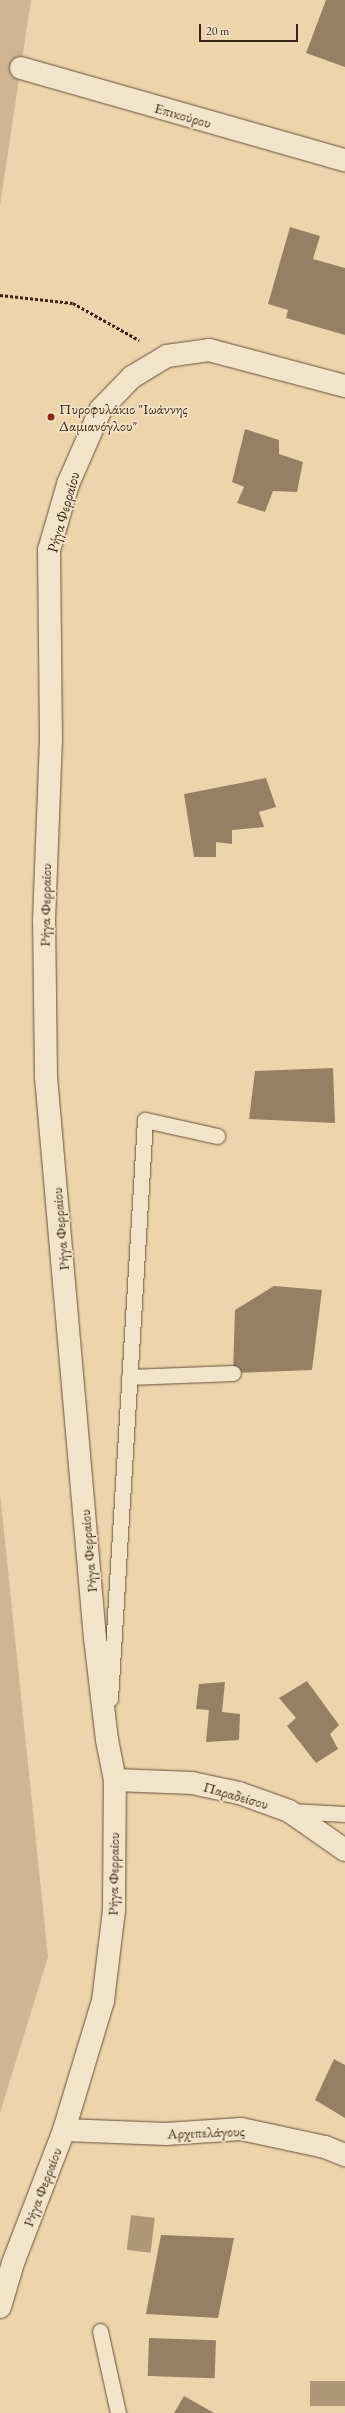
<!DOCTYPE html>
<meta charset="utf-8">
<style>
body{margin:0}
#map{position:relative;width:345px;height:2413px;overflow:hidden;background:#ecd4ac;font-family:"EB Garamond",serif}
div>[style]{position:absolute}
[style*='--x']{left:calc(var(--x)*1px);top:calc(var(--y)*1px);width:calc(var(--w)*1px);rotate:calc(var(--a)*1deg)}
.green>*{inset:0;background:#ceb692}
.water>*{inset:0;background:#af9878;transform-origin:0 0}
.building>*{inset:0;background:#968063;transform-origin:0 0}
.path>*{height:2.5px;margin-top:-1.25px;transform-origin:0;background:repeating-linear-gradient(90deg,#392514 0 3px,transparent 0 5px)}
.roads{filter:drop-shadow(0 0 1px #66513a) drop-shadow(0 0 1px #66513a)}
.service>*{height:15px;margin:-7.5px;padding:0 7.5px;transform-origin:7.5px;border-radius:7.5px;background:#f3e3c9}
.minor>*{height:22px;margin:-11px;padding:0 11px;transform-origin:11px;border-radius:11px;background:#f3e3c9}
.tertiary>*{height:22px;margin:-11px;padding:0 11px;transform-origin:11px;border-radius:11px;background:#f3e3c9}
.dots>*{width:11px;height:11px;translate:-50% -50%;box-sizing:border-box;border:2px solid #f3e3c9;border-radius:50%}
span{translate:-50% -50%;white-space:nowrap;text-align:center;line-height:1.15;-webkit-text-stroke:3.5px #f3e3c9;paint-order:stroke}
.street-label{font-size:15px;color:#392514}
.poi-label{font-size:15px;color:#392514}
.left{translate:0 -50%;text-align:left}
.scale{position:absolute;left:199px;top:24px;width:99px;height:18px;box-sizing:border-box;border:2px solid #392514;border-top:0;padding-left:5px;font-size:12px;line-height:14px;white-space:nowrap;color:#392514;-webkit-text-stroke:3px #f3e3c9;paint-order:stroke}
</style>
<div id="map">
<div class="green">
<i style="clip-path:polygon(0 0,31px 0,0 205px)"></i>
<i style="clip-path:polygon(0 1493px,48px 1957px,0 2113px)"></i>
</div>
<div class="water">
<i style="left:131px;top:2215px;width:24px;height:35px;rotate:7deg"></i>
<i style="left:345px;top:2381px;width:25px;height:35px;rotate:90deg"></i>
</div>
<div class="building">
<i style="clip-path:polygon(326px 0,345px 0,345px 67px,306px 53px)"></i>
<i style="clip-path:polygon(290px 227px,320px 236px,313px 259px,345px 268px,345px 335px,286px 318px,288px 310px,268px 304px)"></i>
<i style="clip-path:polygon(245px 429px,279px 440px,279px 454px,303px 462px,297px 492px,273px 491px,265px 512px,237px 503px,244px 487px,232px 482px)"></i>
<i style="clip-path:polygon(266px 778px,276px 807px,259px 812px,264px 827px,232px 830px,232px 844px,216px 842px,216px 857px,194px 857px,184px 794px)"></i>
<i style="clip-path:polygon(333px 1068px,335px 1123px,249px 1119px,255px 1071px)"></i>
<i style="clip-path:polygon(274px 1286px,322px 1290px,312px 1370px,233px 1373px,235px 1310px)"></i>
<i style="clip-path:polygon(307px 1681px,339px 1725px,330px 1734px,338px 1749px,316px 1763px,287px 1726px,296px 1718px,279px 1698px)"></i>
<i style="clip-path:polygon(225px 1682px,222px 1712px,240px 1714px,239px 1740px,206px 1742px,209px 1710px,196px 1709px,199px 1684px)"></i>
<i style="clip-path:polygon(334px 2059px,345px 2065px,345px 2118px,315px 2100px)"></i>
<i style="clip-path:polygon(161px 2235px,234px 2238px,218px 2318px,146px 2314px)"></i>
<i style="left:149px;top:2338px;width:67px;height:38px;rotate:2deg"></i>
<i style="clip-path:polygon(184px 2396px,214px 2413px,174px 2413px)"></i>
</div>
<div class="path">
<i style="--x:0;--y:295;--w:73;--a:6.3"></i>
<i style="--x:73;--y:303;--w:76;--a:29.3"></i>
</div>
<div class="roads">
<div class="service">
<i style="--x:129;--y:1377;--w:104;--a:-2.2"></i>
<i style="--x:110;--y:1699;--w:580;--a:-86.54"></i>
<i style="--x:145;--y:1120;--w:74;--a:12.5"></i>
<i style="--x:290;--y:1811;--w:55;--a:3.1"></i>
<i style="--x:100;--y:2331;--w:84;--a:77.6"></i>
</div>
<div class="minor">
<i style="--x:21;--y:68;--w:337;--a:15.9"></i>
<i style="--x:115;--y:1780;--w:77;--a:2.2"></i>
<i style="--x:192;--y:1783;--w:48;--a:12"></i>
<i style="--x:239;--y:1793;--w:53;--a:19.8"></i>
<i style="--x:289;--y:1811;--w:68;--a:34.9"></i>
<i style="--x:64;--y:2130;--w:102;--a:2.2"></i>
<i style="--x:166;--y:2134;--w:75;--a:-3.8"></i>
<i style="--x:241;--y:2129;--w:86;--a:12.1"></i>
<i style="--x:325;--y:2147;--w:22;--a:22"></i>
</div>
<div class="tertiary">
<i style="--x:0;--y:2307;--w:46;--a:-73.5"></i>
<i style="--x:13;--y:2263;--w:142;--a:-69"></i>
<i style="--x:64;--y:2130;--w:135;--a:-73.2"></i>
<i style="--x:103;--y:2001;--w:92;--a:-83.1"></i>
<i style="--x:114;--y:1910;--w:130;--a:-89.6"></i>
<i style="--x:115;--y:1780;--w:41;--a:-101.3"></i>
<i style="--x:107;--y:1740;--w:103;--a:-96.7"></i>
<i style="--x:95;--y:1638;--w:563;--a:-94.99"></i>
<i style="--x:46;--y:1077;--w:156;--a:-90.7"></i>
<i style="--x:44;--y:921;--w:180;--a:-87.8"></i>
<i style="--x:51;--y:741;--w:191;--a:-90.6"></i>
<i style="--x:49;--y:550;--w:69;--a:-73.9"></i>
<i style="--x:68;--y:484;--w:82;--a:-66.3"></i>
<i style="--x:101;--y:409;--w:45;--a:-45.9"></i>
<i style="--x:132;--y:377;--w:41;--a:-31"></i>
<i style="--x:167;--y:356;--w:42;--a:-8.1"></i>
<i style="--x:209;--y:350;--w:141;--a:14.8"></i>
</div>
</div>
<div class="dots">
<i style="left:51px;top:417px;background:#8f2418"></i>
</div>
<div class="street-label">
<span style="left:183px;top:115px;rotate:16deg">Επικούρου</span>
<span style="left:63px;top:512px;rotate:-74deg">Ρήγα Φερραίου</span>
<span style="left:45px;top:905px;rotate:-89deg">Ρήγα Φερραίου</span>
<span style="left:60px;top:1229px;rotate:-95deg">Ρήγα Φερραίου</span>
<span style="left:88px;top:1551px;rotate:-95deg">Ρήγα Φερραίου</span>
<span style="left:236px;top:1795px;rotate:16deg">Παραδείσου</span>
<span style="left:113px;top:1874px;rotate:-89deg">Ρήγα Φερραίου</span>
<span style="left:206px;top:2132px;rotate:-2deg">Αρχιπελάγους</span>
<span style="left:42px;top:2187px;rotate:-69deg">Ρήγα Φερραίου</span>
</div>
<div class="poi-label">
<span class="left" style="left:59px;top:417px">Πυροφυλάκιο "Ιωάννης<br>Δαμιανόγλου"</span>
</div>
<div class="scale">20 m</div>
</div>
